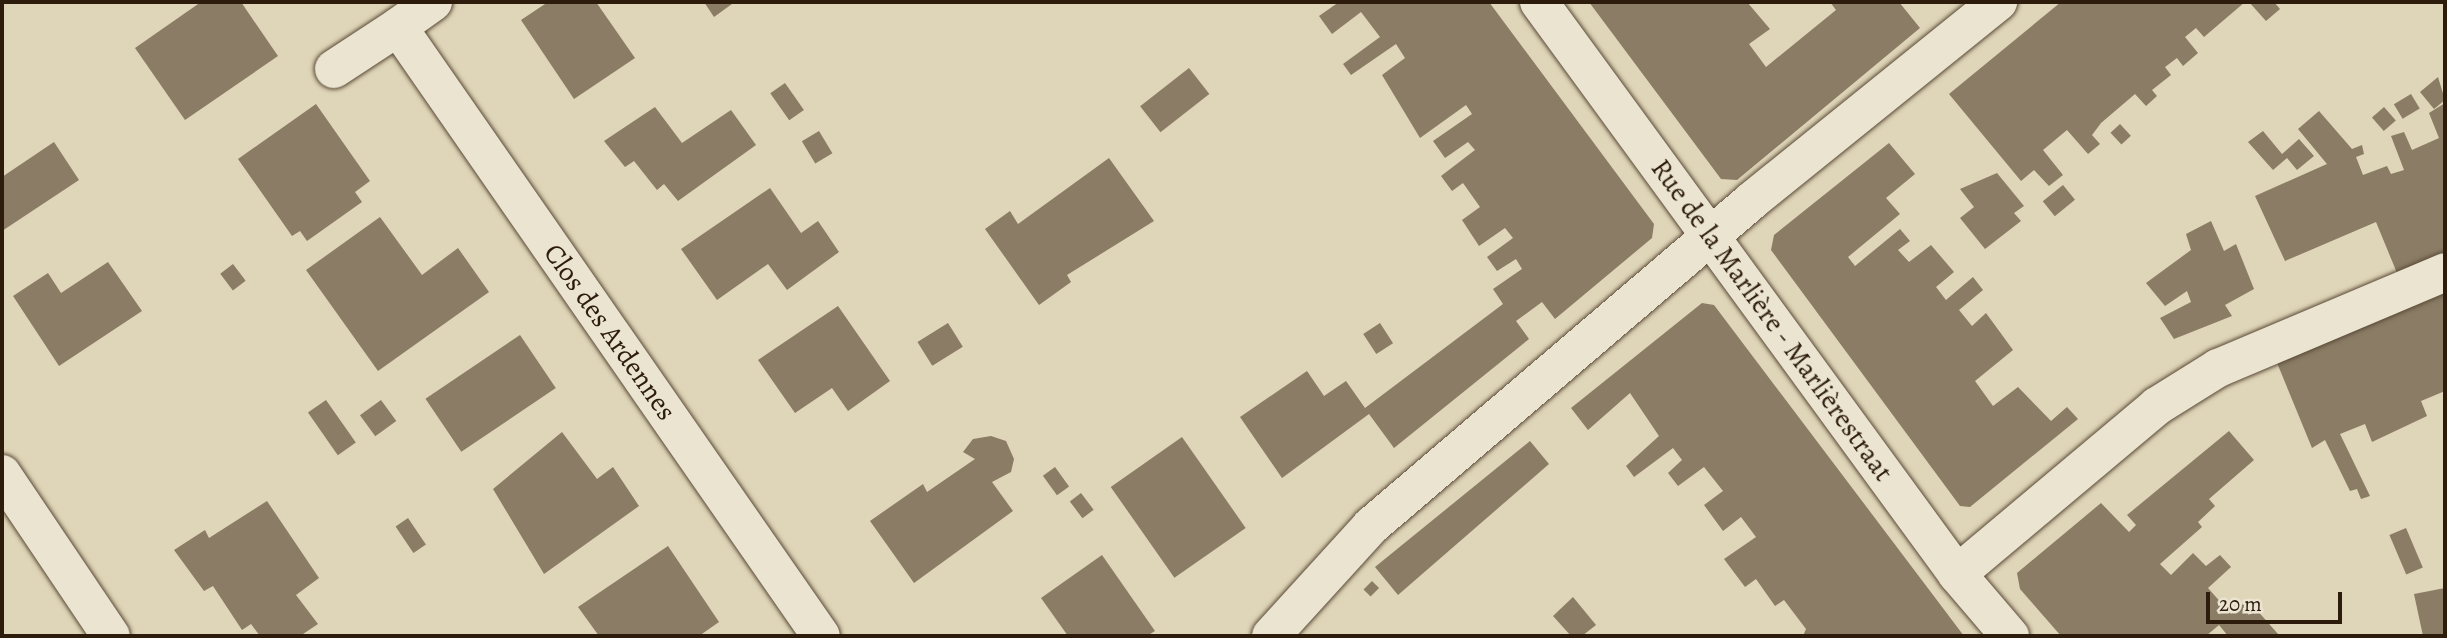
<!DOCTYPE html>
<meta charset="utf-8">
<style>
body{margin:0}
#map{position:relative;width:2447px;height:638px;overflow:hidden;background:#dfd5b8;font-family:Alegreya,serif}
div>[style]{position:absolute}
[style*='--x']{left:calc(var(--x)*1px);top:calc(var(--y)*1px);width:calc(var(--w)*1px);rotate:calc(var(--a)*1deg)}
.building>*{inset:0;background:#8a7c65;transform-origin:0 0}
.roads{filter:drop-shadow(0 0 2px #5a4a37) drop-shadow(0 0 2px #5a4a37)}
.street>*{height:38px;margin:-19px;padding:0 19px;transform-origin:19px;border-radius:19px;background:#eae4d1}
.secondary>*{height:38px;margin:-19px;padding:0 19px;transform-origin:19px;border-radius:19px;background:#eae4d1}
span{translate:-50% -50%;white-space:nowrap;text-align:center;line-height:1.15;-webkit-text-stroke:6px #eae4d1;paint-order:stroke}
.street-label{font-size:28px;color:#2d1b0c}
.frame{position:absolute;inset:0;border:4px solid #2d1b0c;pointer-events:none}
.scale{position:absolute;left:2206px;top:592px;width:136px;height:32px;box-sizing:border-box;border:4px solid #2d1b0c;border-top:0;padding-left:9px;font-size:21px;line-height:24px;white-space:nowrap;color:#2d1b0c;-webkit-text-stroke:5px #eae4d1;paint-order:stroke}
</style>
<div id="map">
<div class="building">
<i style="clip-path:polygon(201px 2px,241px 2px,278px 56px,185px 120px,135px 48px)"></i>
<i style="clip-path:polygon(548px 2px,596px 2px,635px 58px,574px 99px,521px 20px)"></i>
<i style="clip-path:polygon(704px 2px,730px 2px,732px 4px,714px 17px)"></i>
<i style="clip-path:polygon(1339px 2px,1489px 2px,1654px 224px,1652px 238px,1555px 319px,1542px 302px,1516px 321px,1529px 339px,1394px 448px,1369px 414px,1282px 478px,1240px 417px,1307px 371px,1324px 396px,1346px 381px,1365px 408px,1503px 304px,1493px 289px,1522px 269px,1516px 259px,1497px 271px,1487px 257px,1513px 238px,1505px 228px,1479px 246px,1462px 220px,1480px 207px,1463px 183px,1452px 191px,1441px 176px,1475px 150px,1468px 142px,1445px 158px,1433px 141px,1472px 114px,1466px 105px,1420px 138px,1382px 75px,1405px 58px,1396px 44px,1351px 75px,1343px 64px,1380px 37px,1361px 12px,1332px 34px,1319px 16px)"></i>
<i style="clip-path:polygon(1589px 2px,1747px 2px,1770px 29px,1749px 44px,1766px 67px,1836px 10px,1830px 2px,1899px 2px,1920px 28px,1737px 180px,1721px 179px)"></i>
<i style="clip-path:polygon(2061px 2px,2245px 2px,2204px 37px,2196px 28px,2185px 37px,2198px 53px,2183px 66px,2177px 58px,2165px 67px,2171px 75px,2152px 90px,2157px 96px,2146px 106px,2135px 94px,2101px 123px,2092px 135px,2100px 144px,2088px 154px,2067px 130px,2043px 150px,2063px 175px,2049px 186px,2034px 170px,2021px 181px,1949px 94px)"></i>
<i style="clip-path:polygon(2249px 2px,2274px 2px,2280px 9px,2266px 21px)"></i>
<i style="left:1189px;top:68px;width:33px;height:62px;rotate:52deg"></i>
<i style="clip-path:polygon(2438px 77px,2445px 100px,2434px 109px,2420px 92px)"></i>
<i style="left:785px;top:83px;width:33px;height:18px;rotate:55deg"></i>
<i style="left:2411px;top:94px;width:17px;height:20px;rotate:59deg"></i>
<i style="clip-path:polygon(2445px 103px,2445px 254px,2397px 273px,2376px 222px,2285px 261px,2255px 196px,2327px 164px,2298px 129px,2319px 111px,2352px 149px,2362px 145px,2364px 154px,2356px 157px,2363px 175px,2387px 166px,2391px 174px,2404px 170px,2391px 136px,2404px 132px,2412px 150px,2439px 138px,2429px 113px)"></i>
<i style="clip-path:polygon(316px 104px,370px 181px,355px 192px,362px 202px,307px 241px,300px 231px,292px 236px,238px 159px)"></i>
<i style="clip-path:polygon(655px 107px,682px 143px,731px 110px,756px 145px,678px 201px,664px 184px,657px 190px,634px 161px,625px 167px,604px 141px)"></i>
<i style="left:2384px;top:107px;width:18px;height:16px;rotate:49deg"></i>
<i style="left:2120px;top:124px;width:16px;height:13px;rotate:47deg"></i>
<i style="left:819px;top:131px;width:26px;height:20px;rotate:59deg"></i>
<i style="clip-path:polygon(2263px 131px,2282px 154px,2299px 139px,2314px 156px,2297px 170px,2287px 158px,2273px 170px,2248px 142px)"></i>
<i style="clip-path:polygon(54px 142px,79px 180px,2px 231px,2px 177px)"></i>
<i style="clip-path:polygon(1889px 143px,1915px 174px,1886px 198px,1900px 214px,1848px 257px,1855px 266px,1900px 229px,1910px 241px,1898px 250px,1909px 262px,1931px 245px,1954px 272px,1936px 287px,1946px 300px,1973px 277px,1983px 290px,1959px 310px,1972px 326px,1986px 313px,2013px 350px,1975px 381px,1993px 406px,2018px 387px,2051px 421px,2067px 407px,2078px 419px,1970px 507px,1960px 506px,1771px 250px,1774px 235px)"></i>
<i style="clip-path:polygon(1109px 158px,1154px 221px,1067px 275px,1071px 282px,1039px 305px,985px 229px,1010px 211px,1018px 224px)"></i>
<i style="clip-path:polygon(1997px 173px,2024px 206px,2014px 213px,2021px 221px,1985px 249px,1960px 218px,1974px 207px,1960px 189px)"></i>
<i style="left:2063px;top:185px;width:19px;height:26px;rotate:51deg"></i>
<i style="clip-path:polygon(770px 188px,801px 233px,818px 221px,839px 252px,787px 290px,768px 264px,717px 300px,681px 249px)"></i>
<i style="clip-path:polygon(380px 217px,422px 275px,458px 248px,489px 292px,378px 371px,306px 270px)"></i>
<i style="clip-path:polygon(2211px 221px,2224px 251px,2236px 244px,2254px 289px,2225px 305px,2232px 316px,2174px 339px,2160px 318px,2191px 302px,2187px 291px,2165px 306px,2146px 283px,2191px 250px,2186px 234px)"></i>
<i style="clip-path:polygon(108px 262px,142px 311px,59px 366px,13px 296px,48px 273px,61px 293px)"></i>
<i style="left:233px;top:264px;width:21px;height:16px;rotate:53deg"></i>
<i style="clip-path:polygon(2445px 289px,2445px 391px,2421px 401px,2427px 416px,2372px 442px,2365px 424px,2340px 434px,2370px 496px,2361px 499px,2357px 489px,2350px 491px,2325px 440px,2312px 448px,2275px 358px)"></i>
<i style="clip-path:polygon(1702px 303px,1714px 305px,1964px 636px,1803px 636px,1806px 629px,1784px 600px,1775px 606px,1756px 579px,1745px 587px,1724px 559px,1756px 537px,1741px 517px,1723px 531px,1704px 505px,1723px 491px,1704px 467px,1678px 486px,1668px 473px,1682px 460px,1673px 448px,1634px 477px,1626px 466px,1659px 436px,1630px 393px,1588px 430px,1571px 408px)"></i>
<i style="clip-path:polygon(838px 306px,890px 381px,848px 411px,832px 388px,795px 413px,758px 360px)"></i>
<i style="left:948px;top:323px;width:28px;height:36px;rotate:58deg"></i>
<i style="left:1380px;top:323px;width:24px;height:20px;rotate:57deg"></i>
<i style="left:520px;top:335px;width:64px;height:114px;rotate:56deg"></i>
<i style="left:326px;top:400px;width:52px;height:22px;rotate:55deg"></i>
<i style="left:381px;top:400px;width:26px;height:26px;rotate:54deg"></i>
<i style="clip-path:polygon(2229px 431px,2254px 460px,2209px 499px,2215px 506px,2198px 522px,2202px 527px,2160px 564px,2171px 575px,2193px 553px,2206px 566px,2220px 555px,2231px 567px,2208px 588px,2231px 614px,2248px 600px,2278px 634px,2228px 636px,2219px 625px,2206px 636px,2061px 636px,2020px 589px,2017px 573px,2101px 503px,2129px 532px,2136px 525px,2127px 515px)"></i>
<i style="clip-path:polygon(562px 432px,597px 479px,613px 467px,639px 506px,544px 574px,493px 489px)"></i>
<i style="clip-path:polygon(991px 436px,1006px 441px,1014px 459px,1011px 472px,992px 482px,1013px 511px,914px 583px,870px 521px,923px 484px,927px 492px,975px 459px,963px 452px,973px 439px)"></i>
<i style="left:1182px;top:437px;width:111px;height:87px;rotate:55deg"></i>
<i style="clip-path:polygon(1530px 441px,1549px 464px,1398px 595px,1375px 567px)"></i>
<i style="left:1055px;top:467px;width:24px;height:15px;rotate:54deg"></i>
<i style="left:1081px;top:493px;width:21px;height:14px;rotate:53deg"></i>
<i style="clip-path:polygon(267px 501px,319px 578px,296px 595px,318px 624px,300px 636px,260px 636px,251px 624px,242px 630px,213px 586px,204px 591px,174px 550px,205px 530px,209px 538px)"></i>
<i style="left:408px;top:518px;width:32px;height:15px;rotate:56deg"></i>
<i style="left:2406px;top:528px;width:43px;height:18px;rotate:67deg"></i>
<i style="clip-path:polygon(668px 546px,719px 622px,699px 636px,599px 636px,578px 607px)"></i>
<i style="clip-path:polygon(1102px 555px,1155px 631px,1147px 636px,1068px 636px,1041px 598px)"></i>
<i style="left:1372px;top:581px;width:10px;height:12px;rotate:45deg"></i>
<i style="clip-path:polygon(2445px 588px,2445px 636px,2423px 636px,2414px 594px)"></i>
<i style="clip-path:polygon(1573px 597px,1596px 625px,1582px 636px,1571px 636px,1553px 616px)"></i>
</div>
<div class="roads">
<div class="street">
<i style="--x:433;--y:2;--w:43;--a:144.5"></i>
<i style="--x:398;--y:27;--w:741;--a:55.22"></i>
<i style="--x:334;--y:69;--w:77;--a:-33.3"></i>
<i style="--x:2;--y:474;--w:195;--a:56.1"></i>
<i style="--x:1957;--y:574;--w:261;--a:-40"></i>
<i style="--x:2157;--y:406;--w:72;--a:-31.9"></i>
<i style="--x:2218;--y:368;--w:246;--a:-22.9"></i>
<i style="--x:1271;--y:636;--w:149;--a:-47.7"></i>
<i style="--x:1371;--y:526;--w:499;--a:-40.5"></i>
<i style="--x:1750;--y:202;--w:319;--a:-38.9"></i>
</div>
<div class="secondary">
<i style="--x:1539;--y:2;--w:708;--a:53.84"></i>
<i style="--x:1957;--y:574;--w:82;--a:49.5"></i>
</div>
</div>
<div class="street-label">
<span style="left:1772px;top:320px;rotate:54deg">Rue de la Marlière - Marlièrestraat</span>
<span style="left:610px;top:332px;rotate:55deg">Clos des Ardennes</span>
</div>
<div class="frame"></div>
<div class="scale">20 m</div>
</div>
